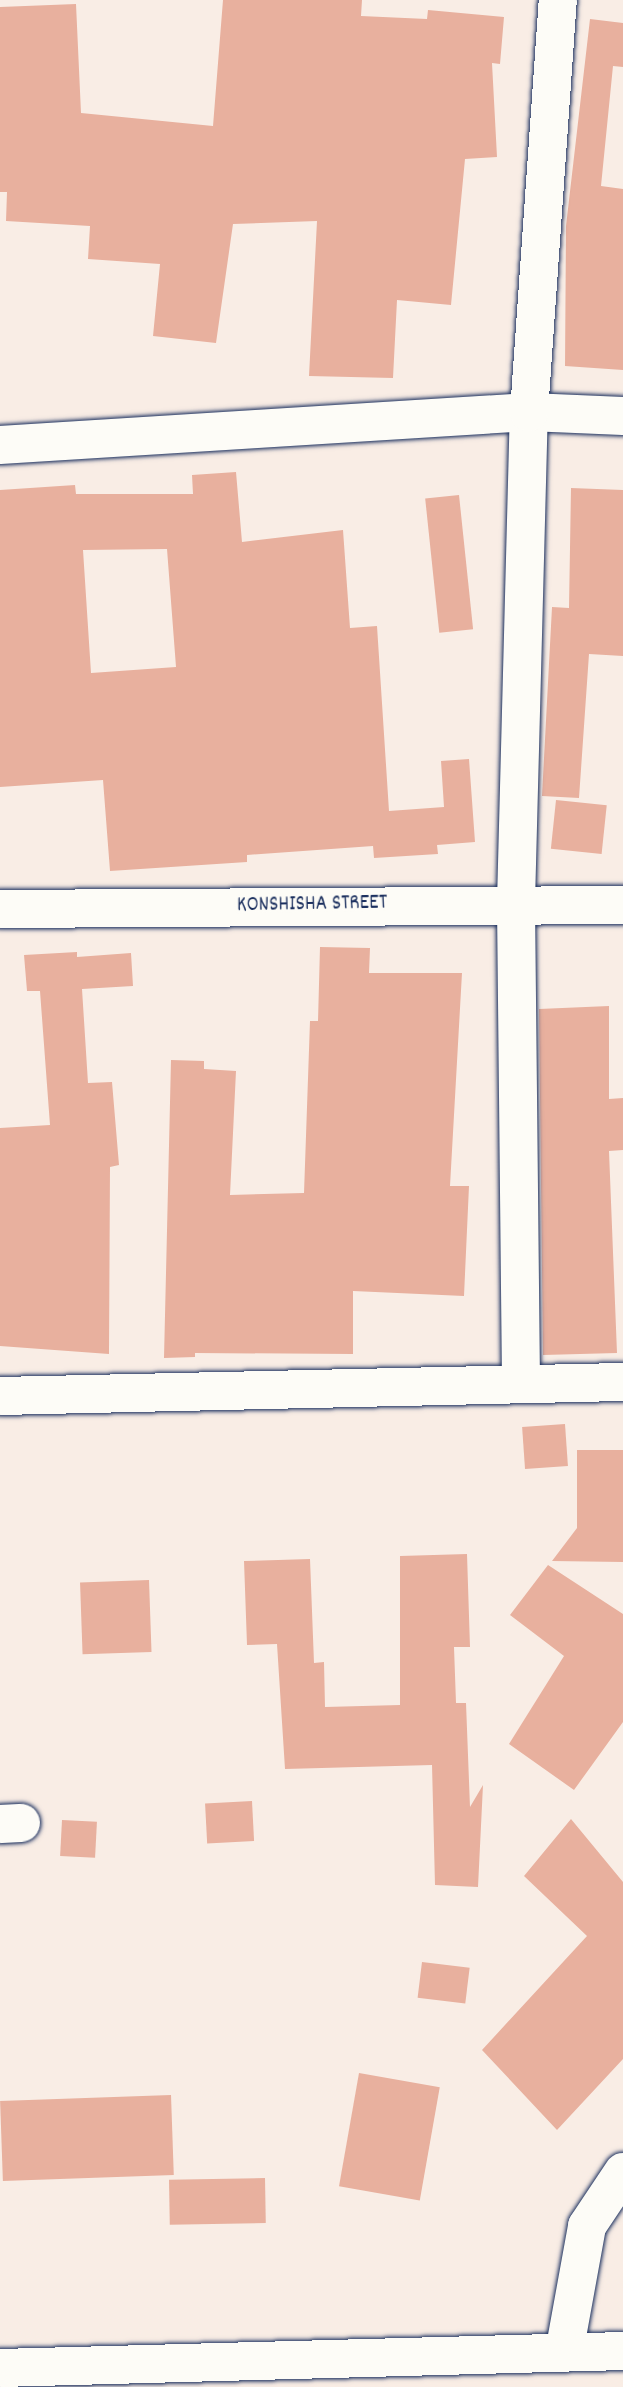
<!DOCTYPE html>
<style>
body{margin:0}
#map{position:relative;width:623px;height:2387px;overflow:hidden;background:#f9ede5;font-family:Dekko,sans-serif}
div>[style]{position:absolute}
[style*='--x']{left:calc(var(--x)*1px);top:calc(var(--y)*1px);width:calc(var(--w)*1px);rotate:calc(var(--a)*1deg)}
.building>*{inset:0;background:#e8b09e;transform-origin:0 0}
.roads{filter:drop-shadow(0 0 2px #1b2f5e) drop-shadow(0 0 2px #1b2f5e)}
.minor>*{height:38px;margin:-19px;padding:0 19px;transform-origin:19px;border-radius:19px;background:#fdfcf7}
.tertiary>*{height:38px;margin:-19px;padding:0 19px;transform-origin:19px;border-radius:19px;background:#fdfcf7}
.secondary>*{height:38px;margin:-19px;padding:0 19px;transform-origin:19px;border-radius:19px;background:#fdfcf7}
span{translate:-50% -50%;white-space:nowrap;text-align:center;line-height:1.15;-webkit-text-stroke:6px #fdfcf7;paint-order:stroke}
.street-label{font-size:21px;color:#1b2f5e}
</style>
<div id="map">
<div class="building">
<i style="clip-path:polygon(223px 0,362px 0,361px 16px,427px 19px,428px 10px,504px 17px,500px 64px,492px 63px,497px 157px,465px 159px,451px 305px,397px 300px,393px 378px,309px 376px,317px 221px,233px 224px,216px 343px,153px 336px,160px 264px,88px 259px,90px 226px,6px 221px,7px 192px,0 192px,0 7px,76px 4px,81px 113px,213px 126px)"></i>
<i style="clip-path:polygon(590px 19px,623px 23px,623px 67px,613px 66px,601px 186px,623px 189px,623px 370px,565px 366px,566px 226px)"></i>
<i style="clip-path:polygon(evenodd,236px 472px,242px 542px,343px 530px,350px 628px,377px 626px,389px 811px,444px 807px,441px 761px,469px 759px,475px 842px,437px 845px,438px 854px,374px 858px,373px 846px,247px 855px,247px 862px,110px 871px,103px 780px,0 787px,0 490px,75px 485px,76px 494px,193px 494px,192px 475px,236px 472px,167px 549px,176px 667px,91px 673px,83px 550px,167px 549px)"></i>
<i style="clip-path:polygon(571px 488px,623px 490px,623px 656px,589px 654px,579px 798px,542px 796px,552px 607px,569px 608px)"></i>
<i style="left:459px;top:495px;width:135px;height:34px;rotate:84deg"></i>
<i style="left:556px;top:800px;width:51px;height:49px;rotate:6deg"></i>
<i style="clip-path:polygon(320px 947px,370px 948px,369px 973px,462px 973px,450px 1186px,469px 1186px,464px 1296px,353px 1291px,353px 1354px,195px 1353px,195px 1357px,164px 1358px,171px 1060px,204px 1061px,204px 1069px,236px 1071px,230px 1195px,304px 1193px,310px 1021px,318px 1021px)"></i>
<i style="clip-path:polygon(77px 952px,77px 957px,131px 953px,133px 986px,82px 989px,88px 1083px,112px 1082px,119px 1165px,110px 1167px,109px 1354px,0 1346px,0 1128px,50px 1125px,40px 991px,27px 991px,24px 955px)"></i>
<i style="clip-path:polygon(609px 1006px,609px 1099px,623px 1098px,623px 1150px,609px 1151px,617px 1353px,543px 1355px,539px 1009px)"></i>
<i style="left:565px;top:1424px;width:42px;height:43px;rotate:86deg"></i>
<i style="clip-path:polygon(577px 1450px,623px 1450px,623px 1562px,552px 1561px,577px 1528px)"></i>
<i style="clip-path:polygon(467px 1554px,470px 1647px,454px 1647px,456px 1703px,466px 1703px,470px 1807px,483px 1785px,478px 1887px,435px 1885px,432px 1765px,285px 1769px,277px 1644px,247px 1645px,244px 1561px,310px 1559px,314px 1663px,324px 1662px,325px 1707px,400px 1705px,400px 1556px)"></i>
<i style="clip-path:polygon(548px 1565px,623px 1614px,623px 1722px,574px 1790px,509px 1744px,564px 1656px,510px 1615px)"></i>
<i style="left:149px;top:1580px;width:72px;height:69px;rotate:88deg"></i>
<i style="left:252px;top:1801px;width:40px;height:47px;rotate:87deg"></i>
<i style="clip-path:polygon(571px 1819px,623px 1882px,623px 2059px,557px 2130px,482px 2050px,587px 1936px,524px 1876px)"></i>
<i style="left:62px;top:1820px;width:35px;height:36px;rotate:3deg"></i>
<i style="left:422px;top:1962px;width:48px;height:36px;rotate:7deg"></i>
<i style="left:359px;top:2073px;width:82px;height:115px;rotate:10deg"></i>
<i style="left:171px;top:2095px;width:80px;height:171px;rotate:88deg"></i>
<i style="left:265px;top:2178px;width:45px;height:96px;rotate:89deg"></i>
</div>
<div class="roads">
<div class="minor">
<i style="--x:0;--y:445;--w:530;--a:-3.57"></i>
<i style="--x:529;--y:412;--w:94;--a:2.4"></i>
<i style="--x:521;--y:1382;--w:480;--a:-90.6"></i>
<i style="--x:516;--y:902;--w:490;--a:-88.5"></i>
<i style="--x:529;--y:412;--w:413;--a:-86"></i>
<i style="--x:0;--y:1396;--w:623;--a:-1.29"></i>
<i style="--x:0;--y:1824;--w:21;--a:-3"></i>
<i style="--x:564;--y:2353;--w:129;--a:-79.7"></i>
<i style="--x:587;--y:2226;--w:65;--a:-56.3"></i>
</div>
<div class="tertiary">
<i style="--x:0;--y:909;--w:623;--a:-0.37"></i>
</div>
<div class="secondary">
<i style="--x:0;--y:2368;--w:623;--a:-1.56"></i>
</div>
</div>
<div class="street-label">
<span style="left:312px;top:905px;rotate:-1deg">KONSHISHA STREET</span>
</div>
</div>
